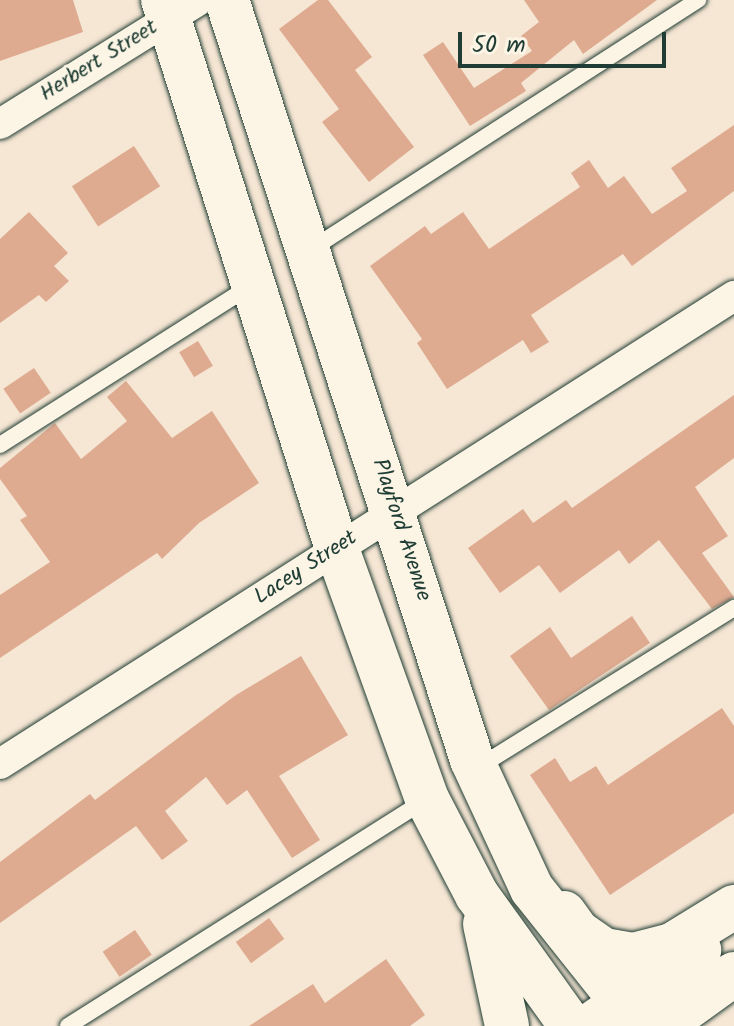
<!DOCTYPE html>
<style>
body{margin:0}
#map{position:relative;width:734px;height:1026px;overflow:hidden;background:#f6e6d4;font-family:Kalam,sans-serif}
div>[style]{position:absolute}
[style*='--x']{left:calc(var(--x)*1px);top:calc(var(--y)*1px);width:calc(var(--w)*1px);rotate:calc(var(--a)*1deg)}
.building>*{inset:0;background:#deab91;transform-origin:0 0}
.roads{filter:drop-shadow(0 0 2px #1f3d34) drop-shadow(0 0 2px #1f3d34)}
.service>*{height:16px;margin:-8px;padding:0 8px;transform-origin:8px;border-radius:8px;background:#fcf5e5}
.minor>*{height:30px;margin:-15px;padding:0 15px;transform-origin:15px;border-radius:15px;background:#fcf5e5}
.secondary>*{height:44px;margin:-22px;padding:0 22px;transform-origin:22px;border-radius:22px;background:#fcf5e5}
.trunk>*{height:44px;margin:-22px;padding:0 22px;transform-origin:22px;border-radius:22px;background:#fcf5e5}
span{translate:-50% -50%;white-space:nowrap;text-align:center;line-height:1.15;-webkit-text-stroke:6px #fcf5e5;paint-order:stroke}
.street-label{font-size:22px;color:#1f3d34}
.scale{position:absolute;left:458px;top:32px;width:208px;height:36px;box-sizing:border-box;border:4px solid #1f3d34;border-top:0;padding-left:10px;font-size:24px;line-height:28px;white-space:nowrap;color:#1f3d34;-webkit-text-stroke:6px #fcf5e5;paint-order:stroke}
</style>
<div id="map">
<div class="building">
<i style="clip-path:polygon(0 0,73px 0,83px 32px,0 61px)"></i>
<i style="clip-path:polygon(318px 0,328px 0,372px 57px,355px 70px,414px 147px,369px 182px,322px 122px,339px 109px,279px 29px)"></i>
<i style="clip-path:polygon(524px 0,657px 0,583px 54px,574px 40px,521px 83px,526px 91px,470px 126px,423px 55px,443px 42px,474px 88px,532px 51px,521px 36px,539px 22px)"></i>
<i style="clip-path:polygon(734px 125px,734px 191px,632px 266px,623px 254px,531px 315px,549px 342px,531px 353px,523px 340px,447px 389px,417px 343px,422px 339px,370px 266px,425px 226px,431px 234px,463px 212px,489px 249px,580px 187px,571px 173px,589px 160px,608px 188px,624px 176px,652px 214px,687px 191px,671px 168px)"></i>
<i style="left:134px;top:146px;width:48px;height:74px;rotate:57deg"></i>
<i style="clip-path:polygon(29px 212px,68px 253px,54px 266px,69px 281px,46px 302px,39px 295px,0 323px,0 239px)"></i>
<i style="left:198px;top:341px;width:29px;height:22px;rotate:59deg"></i>
<i style="left:34px;top:368px;width:30px;height:37px;rotate:56deg"></i>
<i style="clip-path:polygon(126px 381px,172px 438px,212px 411px,259px 483px,199px 523px,162px 559px,157px 553px,0 658px,0 595px,50px 562px,20px 520px,27px 516px,0 479px,0 468px,55px 423px,81px 459px,127px 421px,107px 397px)"></i>
<i style="clip-path:polygon(734px 395px,734px 458px,695px 487px,728px 536px,702px 553px,734px 597px,712px 609px,659px 540px,629px 564px,619px 550px,560px 593px,539px 565px,500px 593px,468px 548px,523px 509px,533px 523px,566px 500px,572px 508px)"></i>
<i style="clip-path:polygon(632px 616px,650px 643px,549px 710px,510px 656px,550px 627px,571px 658px)"></i>
<i style="clip-path:polygon(301px 656px,348px 735px,279px 776px,320px 840px,292px 858px,247px 790px,227px 805px,206px 777px,165px 811px,188px 841px,162px 860px,136px 826px,0 923px,0 862px,90px 794px,95px 800px,236px 695px)"></i>
<i style="clip-path:polygon(722px 708px,734px 726px,734px 813px,610px 895px,530px 775px,555px 758px,570px 782px,596px 766px,608px 785px)"></i>
<i style="left:269px;top:918px;width:26px;height:41px;rotate:54deg"></i>
<i style="left:135px;top:930px;width:30px;height:39px;rotate:56deg"></i>
<i style="clip-path:polygon(386px 959px,425px 1015px,410px 1026px,249px 1026px,313px 984px,325px 1003px)"></i>
</div>
<div class="roads">
<div class="service">
<i style="--x:310;--y:250;--w:462;--a:-32.8"></i>
<i style="--x:0;--y:445;--w:299;--a:-32.4"></i>
<i style="--x:477;--y:768;--w:303;--a:-31.9"></i>
<i style="--x:68;--y:1026;--w:423;--a:-32.3"></i>
</div>
<div class="minor">
<i style="--x:0;--y:124;--w:234;--a:-31.9"></i>
<i style="--x:0;--y:764;--w:871;--a:-32.52"></i>
</div>
<div class="secondary">
<i style="--x:564;--y:913;--w:24;--a:54"></i>
<i style="--x:578;--y:932;--w:32;--a:35"></i>
<i style="--x:604;--y:950;--w:29;--a:10"></i>
<i style="--x:633;--y:955;--w:40;--a:-14.4"></i>
<i style="--x:672;--y:945;--w:73;--a:-31.5"></i>
<i style="--x:589;--y:1026;--w:134;--a:-34.6"></i>
<i style="--x:662;--y:1026;--w:89;--a:-35.8"></i>
</div>
<div class="trunk">
<i style="--x:163;--y:0;--w:576;--a:72.41"></i>
<i style="--x:337;--y:549;--w:266;--a:70.2"></i>
<i style="--x:427;--y:799;--w:108;--a:62.5"></i>
<i style="--x:477;--y:895;--w:161;--a:54.3"></i>
<i style="--x:227;--y:0;--w:799;--a:72.13"></i>
<i style="--x:472;--y:760;--w:142;--a:65.1"></i>
<i style="--x:532;--y:889;--w:175;--a:51.5"></i>
<i style="--x:485;--y:924;--w:104;--a:77.8"></i>
</div>
</div>
<div class="street-label">
<span style="left:99px;top:61px;rotate:-32deg">Herbert Street</span>
<span style="left:401px;top:530px;rotate:72deg">Playford Avenue</span>
<span style="left:306px;top:568px;rotate:-33deg">Lacey Street</span>
</div>
<div class="scale">50 m</div>
</div>
